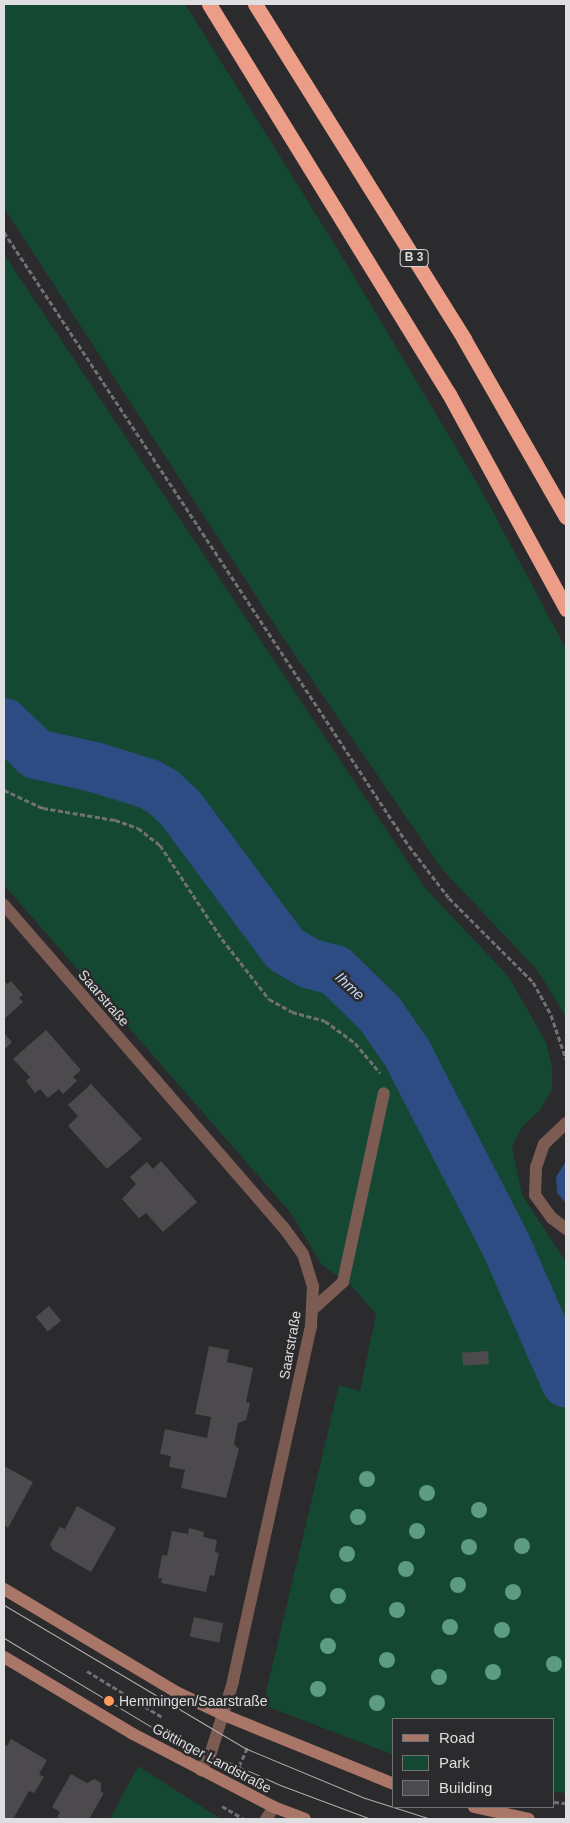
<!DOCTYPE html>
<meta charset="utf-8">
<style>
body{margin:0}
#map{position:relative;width:570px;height:1823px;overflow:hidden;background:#2b2a2c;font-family:Helvetica,sans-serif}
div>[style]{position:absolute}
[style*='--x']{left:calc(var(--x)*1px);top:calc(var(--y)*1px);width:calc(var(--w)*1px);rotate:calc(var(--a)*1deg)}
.green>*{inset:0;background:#144833}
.water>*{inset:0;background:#2e4c84}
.river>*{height:50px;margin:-25px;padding:0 25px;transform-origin:25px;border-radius:25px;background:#2e4c84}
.building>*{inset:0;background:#4d4a4d;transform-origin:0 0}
.path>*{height:3px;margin-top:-1.5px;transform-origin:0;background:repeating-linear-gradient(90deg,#717072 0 5px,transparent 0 7.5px)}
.lane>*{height:12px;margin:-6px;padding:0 6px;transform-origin:6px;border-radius:6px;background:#7c5c52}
.street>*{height:12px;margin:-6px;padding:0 6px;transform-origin:6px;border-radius:6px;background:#7c5c52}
.secondary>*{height:12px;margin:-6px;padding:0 6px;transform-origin:6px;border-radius:6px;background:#a97668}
.highway>*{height:15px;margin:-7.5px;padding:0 7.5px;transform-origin:7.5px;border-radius:7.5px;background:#ec9d87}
.tram>*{height:1px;margin:-0.5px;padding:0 0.5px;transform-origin:0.5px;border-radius:0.5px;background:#aeadaf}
.trees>*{width:16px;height:16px;margin:-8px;border-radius:50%;background:#5c9c80}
.dots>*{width:14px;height:14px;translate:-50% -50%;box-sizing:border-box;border:2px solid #2b2a2c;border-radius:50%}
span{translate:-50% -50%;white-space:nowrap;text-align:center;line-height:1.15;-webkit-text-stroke:5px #2b2a2c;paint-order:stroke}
.shield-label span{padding:1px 4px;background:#2b2a2c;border:1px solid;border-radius:4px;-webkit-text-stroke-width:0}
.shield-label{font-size:12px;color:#dfdee0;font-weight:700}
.street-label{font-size:14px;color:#dfdee0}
.poi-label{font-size:14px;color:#dfdee0}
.left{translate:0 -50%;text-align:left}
.water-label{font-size:15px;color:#c2d6f8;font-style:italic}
.frame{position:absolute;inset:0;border:5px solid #dfdee0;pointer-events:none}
.legend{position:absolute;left:392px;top:1718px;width:162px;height:90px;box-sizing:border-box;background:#2b2a2c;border:1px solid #737274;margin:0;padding:6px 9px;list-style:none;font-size:15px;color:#dfdee0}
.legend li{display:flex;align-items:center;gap:10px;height:25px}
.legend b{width:25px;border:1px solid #737274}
</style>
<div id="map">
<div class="green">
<i style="clip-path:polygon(4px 4px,185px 4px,340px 253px,483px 493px,566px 649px,566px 1017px,538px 971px,441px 868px,282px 636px,4px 208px)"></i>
<i style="clip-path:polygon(4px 254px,425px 888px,508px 976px,546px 1042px,552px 1067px,552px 1090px,540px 1110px,521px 1128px,512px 1147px,522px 1195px,566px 1262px,566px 1367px,512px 1242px,462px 1147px,451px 1153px,500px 1248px,566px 1403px,566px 1793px,554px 1792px,554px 1719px,394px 1719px,394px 1755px,263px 1705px,339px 1385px,360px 1391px,376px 1314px,352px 1286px,322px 1265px,290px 1212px,4px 885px)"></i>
<i style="clip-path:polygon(138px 1766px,221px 1819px,110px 1819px)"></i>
</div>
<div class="water">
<i style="clip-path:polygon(566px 1161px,566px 1203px,557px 1193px,556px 1177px)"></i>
</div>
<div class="river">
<i style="--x:4;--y:723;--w:45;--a:44.1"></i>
<i style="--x:36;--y:754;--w:59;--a:12.6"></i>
<i style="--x:94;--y:767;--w:58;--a:17.2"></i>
<i style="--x:149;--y:784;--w:16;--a:30"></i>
<i style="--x:163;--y:792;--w:25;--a:43"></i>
<i style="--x:181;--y:809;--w:174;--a:53.4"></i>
<i style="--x:285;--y:949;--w:27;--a:31"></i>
<i style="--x:308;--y:963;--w:28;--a:15"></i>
<i style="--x:335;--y:970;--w:63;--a:44.4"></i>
<i style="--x:380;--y:1014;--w:47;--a:55.3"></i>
<i style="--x:407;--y:1053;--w:216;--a:62.7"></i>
<i style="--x:506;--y:1245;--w:150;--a:66.3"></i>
</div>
<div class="building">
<i style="clip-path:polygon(4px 980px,7px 984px,11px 981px,23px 995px,19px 998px,23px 1002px,4px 1019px)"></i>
<i style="clip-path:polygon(46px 1030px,81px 1070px,73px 1077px,77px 1081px,63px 1094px,59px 1089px,48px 1098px,40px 1089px,35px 1093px,26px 1081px,30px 1077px,13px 1059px)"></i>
<i style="clip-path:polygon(4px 1033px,12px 1042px,4px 1050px)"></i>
<i style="clip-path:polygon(91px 1084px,142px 1139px,107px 1169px,68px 1126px,78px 1116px,68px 1105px)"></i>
<i style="clip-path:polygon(161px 1161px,197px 1202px,163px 1232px,146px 1213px,139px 1218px,122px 1199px,136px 1184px,130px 1177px,147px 1162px,153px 1169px)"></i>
<i style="left:49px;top:1306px;width:19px;height:17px;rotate:51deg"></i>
<i style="clip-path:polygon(209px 1346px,229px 1350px,227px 1362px,253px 1368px,246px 1402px,250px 1403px,246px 1420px,238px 1423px,234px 1444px,239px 1449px,226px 1498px,181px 1488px,185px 1470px,169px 1467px,171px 1456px,160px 1454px,165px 1429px,207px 1438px,211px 1417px,195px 1414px)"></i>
<i style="left:488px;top:1351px;width:13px;height:26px;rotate:86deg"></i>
<i style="clip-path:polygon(4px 1466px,33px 1482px,8px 1528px,4px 1525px)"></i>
<i style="clip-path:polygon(77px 1506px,116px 1528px,91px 1572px,53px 1550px,50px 1544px,60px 1527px,65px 1529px)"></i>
<i style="clip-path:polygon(189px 1528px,204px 1532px,203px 1537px,217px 1540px,215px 1552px,219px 1553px,214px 1576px,210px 1575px,206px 1592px,161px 1583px,162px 1578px,158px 1578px,162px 1555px,167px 1556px,172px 1531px,188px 1534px)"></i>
<i style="left:194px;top:1617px;width:30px;height:20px;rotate:12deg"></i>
<i style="clip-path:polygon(11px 1739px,47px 1760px,39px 1774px,44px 1777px,34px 1793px,29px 1791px,13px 1819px,4px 1819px,4px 1745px,7px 1746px)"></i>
<i style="clip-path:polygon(71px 1774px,87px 1783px,94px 1779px,101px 1783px,101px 1792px,104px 1793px,89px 1819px,61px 1819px,57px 1817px,60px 1812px,52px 1807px)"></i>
</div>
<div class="path">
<i style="--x:4;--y:232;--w:736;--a:56.59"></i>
<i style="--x:409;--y:846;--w:66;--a:52.4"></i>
<i style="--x:449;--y:898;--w:119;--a:45"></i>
<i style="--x:533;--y:982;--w:38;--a:61"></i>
<i style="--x:551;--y:1015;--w:46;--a:71.2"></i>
<i style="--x:4;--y:790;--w:43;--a:24.8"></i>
<i style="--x:43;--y:808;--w:73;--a:9.5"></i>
<i style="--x:115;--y:820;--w:24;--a:19"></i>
<i style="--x:138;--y:828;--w:28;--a:38"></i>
<i style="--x:160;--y:845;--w:113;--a:56.6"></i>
<i style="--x:222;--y:939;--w:76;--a:51.9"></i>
<i style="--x:269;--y:999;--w:26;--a:29"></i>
<i style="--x:292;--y:1012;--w:34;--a:15"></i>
<i style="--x:325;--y:1021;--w:37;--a:36"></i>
<i style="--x:355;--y:1043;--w:39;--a:50"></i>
<i style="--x:87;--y:1671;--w:88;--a:31.5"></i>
<i style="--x:239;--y:1766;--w:21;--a:-65"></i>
<i style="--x:554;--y:1802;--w:12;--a:5"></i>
<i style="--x:222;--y:1806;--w:26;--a:31"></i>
</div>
<div class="lane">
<i style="--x:566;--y:1123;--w:30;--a:136"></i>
<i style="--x:544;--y:1144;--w:24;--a:109"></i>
<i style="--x:536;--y:1167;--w:28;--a:92"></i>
<i style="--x:535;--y:1195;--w:29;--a:54"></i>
<i style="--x:552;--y:1218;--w:18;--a:38"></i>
<i style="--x:312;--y:1310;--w:42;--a:-42.1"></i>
<i style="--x:343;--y:1282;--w:193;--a:-77.8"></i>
<i style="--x:266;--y:1819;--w:14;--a:-56"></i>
</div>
<div class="street">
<i style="--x:4;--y:905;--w:427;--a:49.1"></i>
<i style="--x:284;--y:1228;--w:32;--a:54"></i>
<i style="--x:303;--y:1254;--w:34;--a:73"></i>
<i style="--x:313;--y:1286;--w:40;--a:92.9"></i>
<i style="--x:311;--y:1326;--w:364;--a:102.4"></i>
<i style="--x:233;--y:1682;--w:73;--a:107.4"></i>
<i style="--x:211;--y:1752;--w:21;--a:119"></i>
</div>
<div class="secondary">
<i style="--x:4;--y:1589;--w:200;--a:30.9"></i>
<i style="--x:176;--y:1692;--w:53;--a:25.6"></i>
<i style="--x:224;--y:1715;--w:183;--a:22.1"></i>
<i style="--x:4;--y:1657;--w:150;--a:30.8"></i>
<i style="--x:133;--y:1734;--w:159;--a:27.4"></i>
<i style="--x:274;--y:1807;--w:33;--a:21"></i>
<i style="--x:474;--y:1807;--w:56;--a:12.3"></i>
</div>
<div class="highway">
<i style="--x:209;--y:4;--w:458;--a:58.4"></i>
<i style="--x:449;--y:394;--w:245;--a:61.4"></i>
<i style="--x:255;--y:4;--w:395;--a:58"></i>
<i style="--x:464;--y:339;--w:205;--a:60.2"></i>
</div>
<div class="tram">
<i style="--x:4;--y:1605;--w:282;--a:30.7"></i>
<i style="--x:247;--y:1749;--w:128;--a:22.6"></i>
<i style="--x:365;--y:1798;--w:69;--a:17.7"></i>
<i style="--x:4;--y:1638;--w:176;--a:31.1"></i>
<i style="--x:155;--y:1729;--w:137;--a:24.1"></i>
<i style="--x:280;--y:1785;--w:97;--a:20.5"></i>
</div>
<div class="trees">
<i style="left:367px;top:1479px"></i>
<i style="left:427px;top:1493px"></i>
<i style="left:479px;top:1510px"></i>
<i style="left:358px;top:1517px"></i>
<i style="left:417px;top:1531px"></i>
<i style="left:522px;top:1546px"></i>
<i style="left:469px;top:1547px"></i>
<i style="left:347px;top:1554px"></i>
<i style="left:406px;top:1569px"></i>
<i style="left:458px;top:1585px"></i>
<i style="left:513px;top:1592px"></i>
<i style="left:338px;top:1596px"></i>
<i style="left:397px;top:1610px"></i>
<i style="left:450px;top:1627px"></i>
<i style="left:502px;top:1630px"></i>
<i style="left:328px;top:1646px"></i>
<i style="left:387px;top:1660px"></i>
<i style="left:554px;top:1664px"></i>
<i style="left:493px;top:1672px"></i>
<i style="left:439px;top:1677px"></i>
<i style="left:318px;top:1689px"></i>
<i style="left:377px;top:1703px"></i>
</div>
<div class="dots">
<i style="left:109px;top:1701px;background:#fe9c58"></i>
</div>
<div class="shield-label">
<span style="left:414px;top:258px">B 3</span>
</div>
<div class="street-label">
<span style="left:104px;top:998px;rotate:49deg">Saarstraße</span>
<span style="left:290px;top:1345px;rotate:-80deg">Saarstraße</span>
<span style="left:212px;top:1758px;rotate:28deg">Göttinger Landstraße</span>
</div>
<div class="poi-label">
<span class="left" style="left:119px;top:1701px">Hemmingen/Saarstraße</span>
</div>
<div class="water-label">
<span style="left:350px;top:986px;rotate:43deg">Ihme</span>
</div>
<div class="frame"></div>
<ul class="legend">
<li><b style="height:6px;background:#a97668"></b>Road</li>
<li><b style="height:14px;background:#144833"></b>Park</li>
<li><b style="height:14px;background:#4d4a4d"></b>Building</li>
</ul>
</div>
